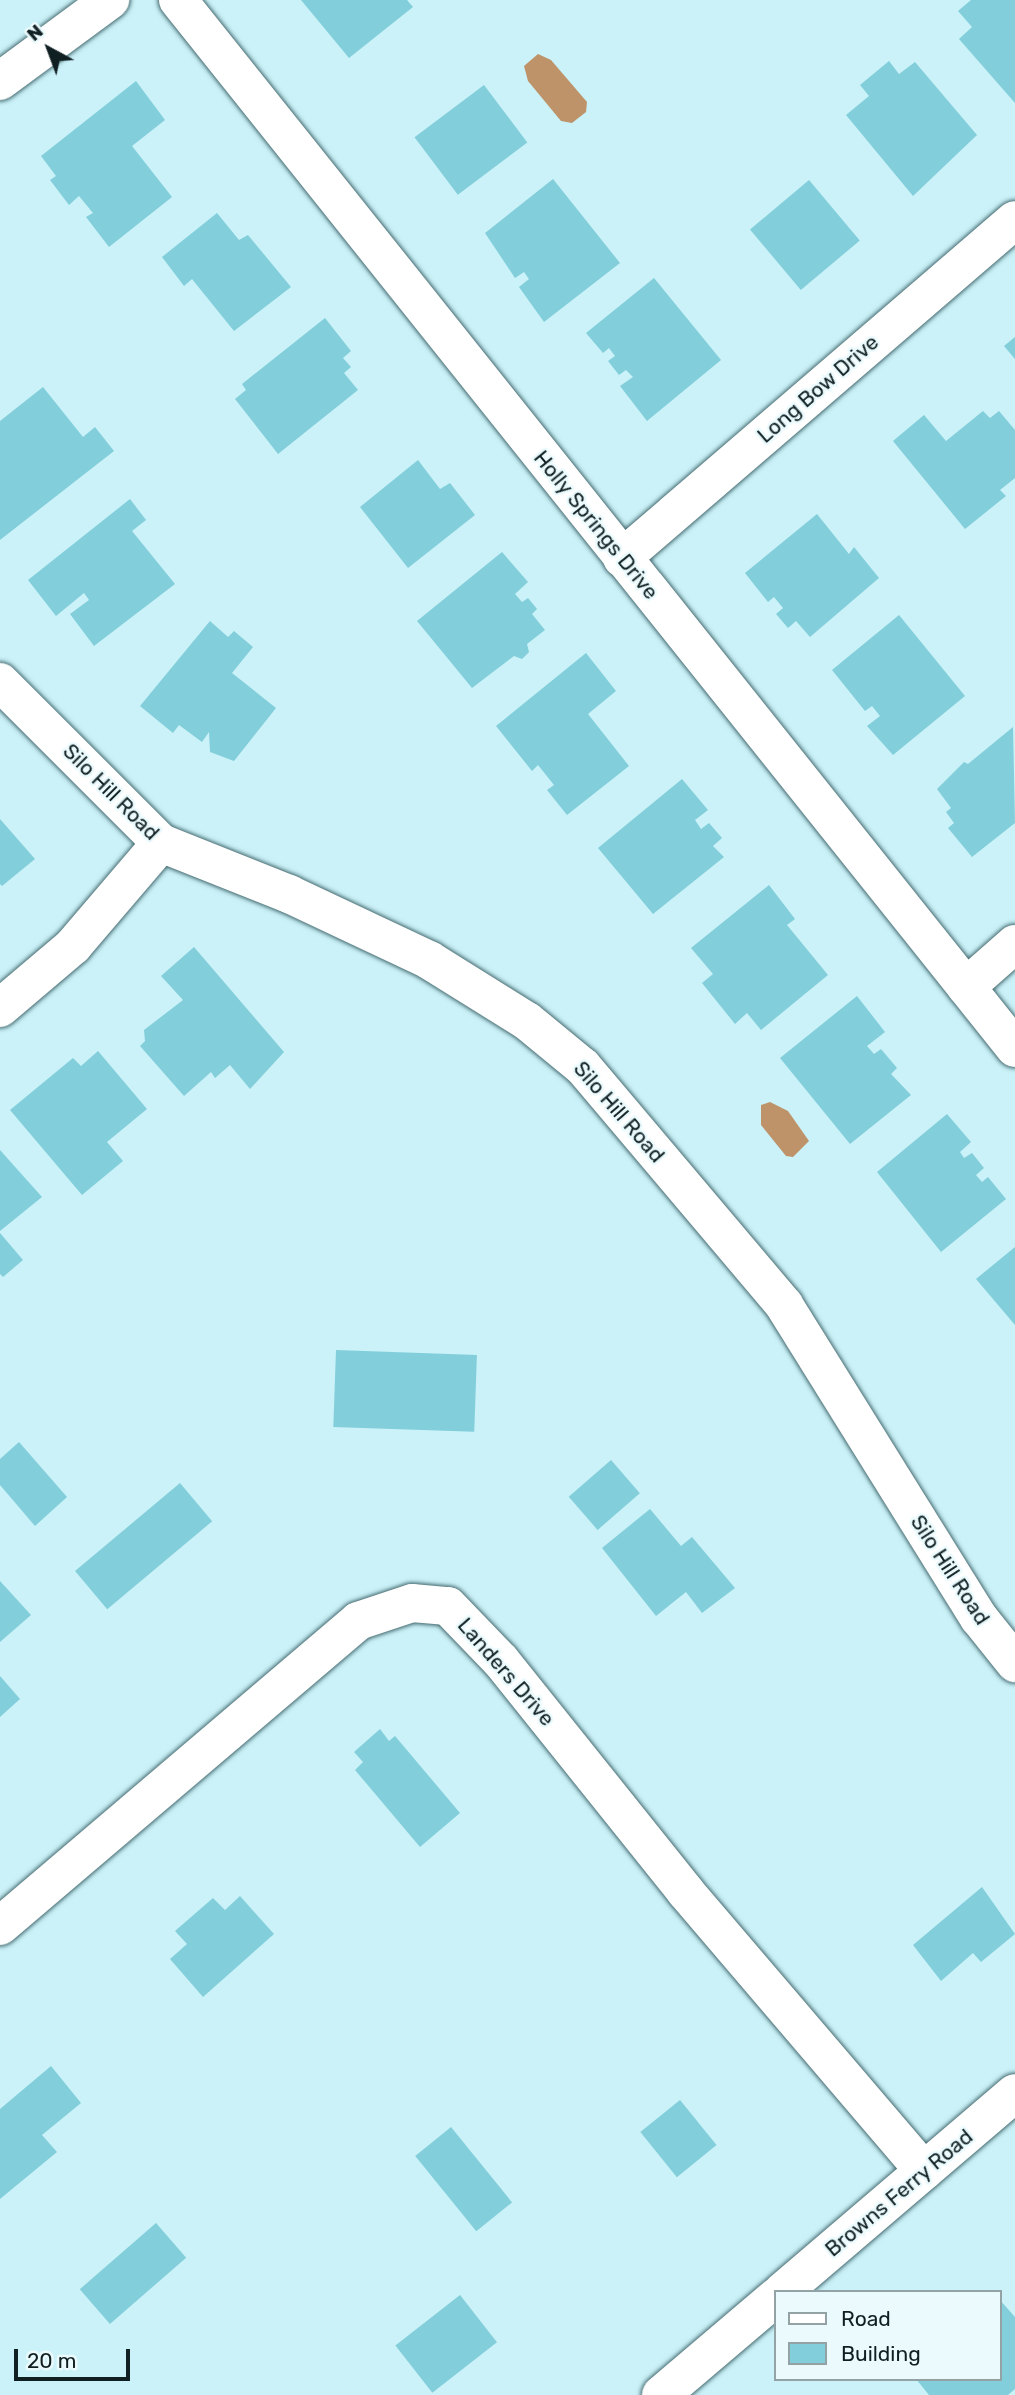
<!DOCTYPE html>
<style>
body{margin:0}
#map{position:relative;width:1015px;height:2395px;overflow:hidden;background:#caf2f8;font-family:Rubik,sans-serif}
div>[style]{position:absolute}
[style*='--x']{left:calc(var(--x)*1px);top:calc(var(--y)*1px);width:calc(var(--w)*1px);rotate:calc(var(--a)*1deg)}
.water>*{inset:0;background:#be9369}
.building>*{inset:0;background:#82ceda;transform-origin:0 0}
.roads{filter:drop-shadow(0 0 2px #466b71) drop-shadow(0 0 2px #466b71)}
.minor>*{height:38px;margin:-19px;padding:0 19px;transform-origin:19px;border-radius:19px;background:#fff}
span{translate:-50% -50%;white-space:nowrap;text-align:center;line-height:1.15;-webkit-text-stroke:5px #eafafd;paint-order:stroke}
.street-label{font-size:21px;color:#101f21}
.legend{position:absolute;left:774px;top:2290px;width:228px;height:91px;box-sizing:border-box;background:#eafafd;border:2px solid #93a2a5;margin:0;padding:9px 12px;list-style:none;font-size:21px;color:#101f21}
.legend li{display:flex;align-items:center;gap:14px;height:35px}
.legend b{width:35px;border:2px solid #93a2a5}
.north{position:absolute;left:14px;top:14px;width:70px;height:70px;-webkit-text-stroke:5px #eafafd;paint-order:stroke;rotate:319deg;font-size:19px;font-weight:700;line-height:28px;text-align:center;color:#101f21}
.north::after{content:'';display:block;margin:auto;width:24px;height:32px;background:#101f21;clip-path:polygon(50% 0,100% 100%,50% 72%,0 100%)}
.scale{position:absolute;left:14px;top:2349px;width:116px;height:32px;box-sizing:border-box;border:4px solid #101f21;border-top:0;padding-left:9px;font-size:21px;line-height:24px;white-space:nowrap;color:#101f21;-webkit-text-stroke:5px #eafafd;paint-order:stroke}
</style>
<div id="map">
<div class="water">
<i style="clip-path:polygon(538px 54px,551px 60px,587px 102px,586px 112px,572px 123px,561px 121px,528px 81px,524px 66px)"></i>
<i style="clip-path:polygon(770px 1102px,788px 1111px,809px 1141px,793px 1157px,786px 1156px,761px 1125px,761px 1105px)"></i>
</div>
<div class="building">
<i style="clip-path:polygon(301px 0,407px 0,413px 7px,349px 58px)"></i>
<i style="clip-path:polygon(971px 0,1015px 0,1015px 103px,959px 39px,972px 27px,958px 11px)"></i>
<i style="clip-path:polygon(889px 61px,899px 74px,915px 62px,977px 135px,913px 196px,846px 115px,869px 96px,860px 85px)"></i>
<i style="clip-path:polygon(136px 81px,165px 120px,132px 146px,172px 197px,109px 247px,86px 217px,93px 213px,79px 196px,69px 205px,50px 180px,56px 176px,41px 156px)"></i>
<i style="left:484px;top:85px;width:72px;height:87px;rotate:53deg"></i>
<i style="clip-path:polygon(553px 179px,620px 263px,544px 322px,519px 287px,529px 279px,524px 272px,515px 278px,485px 233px)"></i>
<i style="left:809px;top:180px;width:79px;height:77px;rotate:50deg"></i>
<i style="clip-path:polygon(217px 213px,239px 240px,248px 235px,291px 287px,234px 331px,192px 279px,184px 286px,162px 257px)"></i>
<i style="clip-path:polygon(654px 278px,721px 360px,647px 421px,620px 386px,633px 377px,626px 370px,619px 375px,608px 361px,615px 356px,609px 348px,603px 353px,586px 333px)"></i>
<i style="clip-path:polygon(325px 318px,351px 351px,343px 358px,351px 367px,344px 373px,358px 390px,278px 454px,235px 399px,246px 390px,242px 384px)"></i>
<i style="clip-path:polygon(1015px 337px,1015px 359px,1004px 346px)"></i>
<i style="clip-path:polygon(43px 387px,83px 437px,95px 427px,114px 451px,0 540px,0 421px)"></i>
<i style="clip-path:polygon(983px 411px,990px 418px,999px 411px,1015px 430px,1015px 478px,1000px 490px,1006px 496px,965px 529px,893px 441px,924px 415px,946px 441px)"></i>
<i style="clip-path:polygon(418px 460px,440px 489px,450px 483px,475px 515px,408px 568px,360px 507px)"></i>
<i style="clip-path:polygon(130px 499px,146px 520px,132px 531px,175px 584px,94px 646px,70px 614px,89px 600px,84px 593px,56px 616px,28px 580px)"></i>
<i style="clip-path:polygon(817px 514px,849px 554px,854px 547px,879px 578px,810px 637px,796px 621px,788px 628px,776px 614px,783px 608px,774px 597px,768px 602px,745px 573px)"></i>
<i style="clip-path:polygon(502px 552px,528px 582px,515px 594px,522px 602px,528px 598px,537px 609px,532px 614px,545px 630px,527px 644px,529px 652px,522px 659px,514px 656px,472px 688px,417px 621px)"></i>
<i style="clip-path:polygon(899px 615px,965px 696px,893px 755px,867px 726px,880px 716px,872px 706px,865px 711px,832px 670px)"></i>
<i style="clip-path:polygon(210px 621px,228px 637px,234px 631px,253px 647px,232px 673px,276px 708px,234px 761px,210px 752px,209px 732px,202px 742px,179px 725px,173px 733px,140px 706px)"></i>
<i style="clip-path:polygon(586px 653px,616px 691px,588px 714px,629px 766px,567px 815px,547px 790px,554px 785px,538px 765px,532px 771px,496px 726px)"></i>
<i style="clip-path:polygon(1013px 727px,1015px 823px,972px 857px,948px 828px,954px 823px,946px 812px,951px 808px,937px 789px,964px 762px,968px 764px)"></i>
<i style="clip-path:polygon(682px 779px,708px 810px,695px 820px,701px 829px,709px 823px,722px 838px,713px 846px,724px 857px,653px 914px,598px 848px)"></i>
<i style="clip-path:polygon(0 819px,35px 859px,2px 886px,0 884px)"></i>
<i style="clip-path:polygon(769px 885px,795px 919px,787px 925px,828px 975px,761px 1030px,747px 1013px,735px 1024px,702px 983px,713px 974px,691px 948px)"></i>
<i style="clip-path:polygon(194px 947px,284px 1052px,250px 1089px,230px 1065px,215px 1078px,211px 1072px,184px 1096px,140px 1046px,145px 1041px,144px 1030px,183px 1000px,161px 976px)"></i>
<i style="clip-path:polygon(857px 996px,885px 1032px,867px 1046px,874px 1054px,881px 1049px,897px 1068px,891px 1074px,911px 1095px,850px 1144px,780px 1058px)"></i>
<i style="clip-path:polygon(98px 1051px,147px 1109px,107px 1142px,123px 1161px,82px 1195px,10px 1110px,73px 1058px,81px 1066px)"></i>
<i style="clip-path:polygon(947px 1114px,971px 1142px,960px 1152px,964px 1158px,972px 1153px,984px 1168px,976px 1175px,982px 1182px,988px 1177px,1006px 1199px,941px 1252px,877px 1172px)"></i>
<i style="clip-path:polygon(0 1150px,42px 1197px,0 1231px)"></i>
<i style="clip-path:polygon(0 1233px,23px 1260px,3px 1277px,0 1274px)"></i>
<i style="clip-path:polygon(1015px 1247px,1015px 1325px,976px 1279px)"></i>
<i style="left:336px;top:1350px;width:141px;height:77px;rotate:2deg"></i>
<i style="clip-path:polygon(19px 1442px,67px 1497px,35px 1526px,0 1485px,0 1459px)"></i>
<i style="left:611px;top:1460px;width:44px;height:56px;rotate:49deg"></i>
<i style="left:180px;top:1483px;width:50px;height:137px;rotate:50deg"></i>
<i style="clip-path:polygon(650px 1509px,681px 1546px,692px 1537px,735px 1588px,702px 1613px,686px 1592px,656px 1616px,602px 1548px)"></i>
<i style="clip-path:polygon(0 1581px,31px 1615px,0 1642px)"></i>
<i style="clip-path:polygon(0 1676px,20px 1699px,0 1717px)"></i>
<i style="clip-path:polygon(380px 1729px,389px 1741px,395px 1736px,460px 1813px,420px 1847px,355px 1770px,363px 1762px,354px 1752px)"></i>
<i style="clip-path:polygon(982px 1887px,1015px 1934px,981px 1962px,973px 1953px,941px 1981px,913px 1945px)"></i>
<i style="clip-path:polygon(240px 1896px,274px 1934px,203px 1997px,170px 1959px,187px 1944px,175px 1931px,213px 1898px,225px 1910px)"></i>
<i style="clip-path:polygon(51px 2066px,81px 2103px,42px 2135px,57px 2152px,0 2199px,0 2109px)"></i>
<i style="left:680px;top:2100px;width:58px;height:51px;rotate:51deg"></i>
<i style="left:451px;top:2127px;width:97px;height:46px;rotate:51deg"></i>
<i style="left:156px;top:2223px;width:46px;height:101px;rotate:49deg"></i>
<i style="left:460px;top:2295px;width:60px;height:82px;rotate:52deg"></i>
<i style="clip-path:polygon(999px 2299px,1015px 2317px,1015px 2389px,1008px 2395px,929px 2395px,916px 2379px,999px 2379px)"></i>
</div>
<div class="roads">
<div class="minor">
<i style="--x:178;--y:0;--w:1341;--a:51.39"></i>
<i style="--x:0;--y:81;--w:137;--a:-36.4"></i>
<i style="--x:622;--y:558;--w:518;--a:-40.7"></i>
<i style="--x:0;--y:682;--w:228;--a:45"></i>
<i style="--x:161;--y:843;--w:138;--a:21.7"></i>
<i style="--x:289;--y:894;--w:155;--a:25.2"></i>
<i style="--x:429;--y:960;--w:115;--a:31.9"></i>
<i style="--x:527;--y:1021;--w:72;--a:39.4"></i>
<i style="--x:583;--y:1067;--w:312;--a:49.8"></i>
<i style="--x:784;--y:1305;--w:369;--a:58.1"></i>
<i style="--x:979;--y:1618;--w:58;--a:51.3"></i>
<i style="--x:966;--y:987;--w:65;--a:-41.3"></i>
<i style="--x:0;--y:1008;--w:96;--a:-40.3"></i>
<i style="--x:73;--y:946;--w:135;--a:-49.5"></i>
<i style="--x:0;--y:1926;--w:470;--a:-40.4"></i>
<i style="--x:358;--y:1621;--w:57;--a:-18.4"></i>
<i style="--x:412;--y:1603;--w:36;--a:5"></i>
<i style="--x:448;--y:1606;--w:76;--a:46.1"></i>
<i style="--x:501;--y:1661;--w:295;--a:51.3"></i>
<i style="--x:685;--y:1891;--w:368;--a:49.5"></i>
<i style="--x:782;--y:2292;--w:306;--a:-40.5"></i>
<i style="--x:661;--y:2395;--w:150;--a:-40.4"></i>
</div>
</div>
<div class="street-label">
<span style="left:818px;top:389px;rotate:-41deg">Long Bow Drive</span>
<span style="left:596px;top:525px;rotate:51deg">Holly Springs Drive</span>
<span style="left:111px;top:792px;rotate:45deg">Silo Hill Road</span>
<span style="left:619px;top:1112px;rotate:49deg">Silo Hill Road</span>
<span style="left:950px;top:1570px;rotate:57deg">Silo Hill Road</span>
<span style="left:506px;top:1672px;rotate:49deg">Landers Drive</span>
<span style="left:899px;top:2193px;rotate:-40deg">Browns Ferry Road</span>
</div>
<ul class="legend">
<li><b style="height:9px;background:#fff"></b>Road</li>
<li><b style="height:19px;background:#82ceda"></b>Building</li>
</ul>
<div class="north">N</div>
<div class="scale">20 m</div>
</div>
